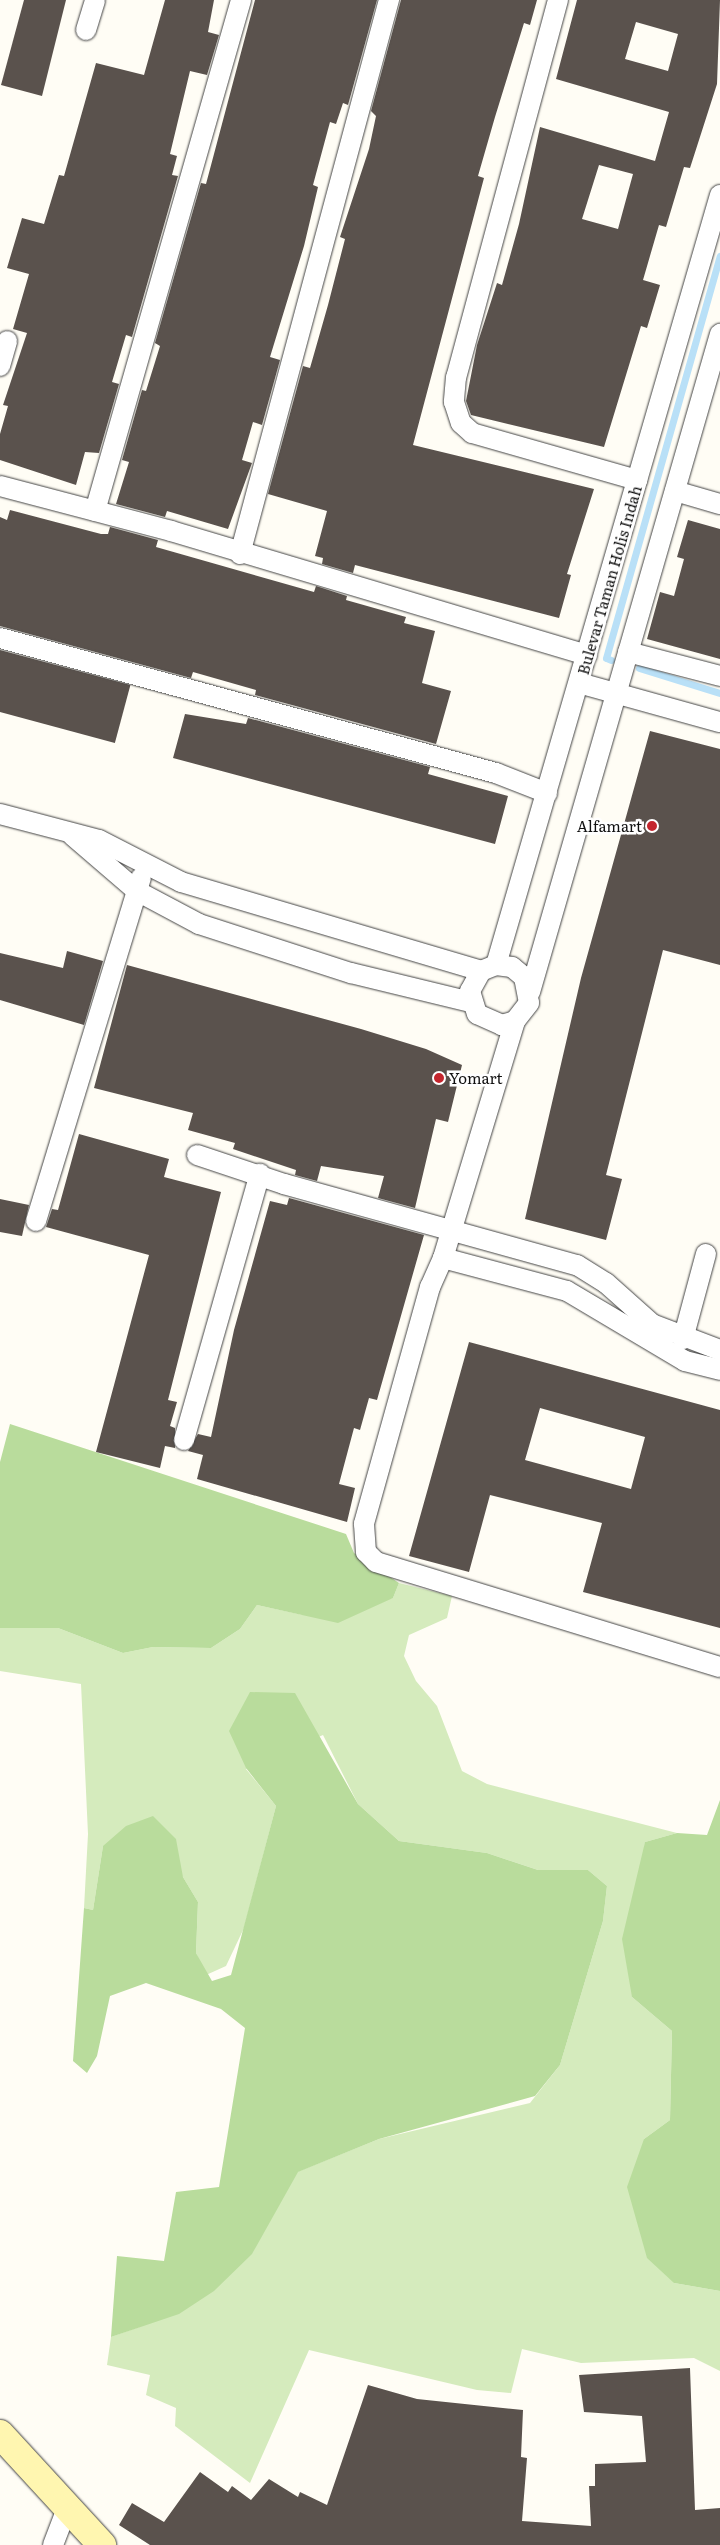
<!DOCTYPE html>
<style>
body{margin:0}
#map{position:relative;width:720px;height:2545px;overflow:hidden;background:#fffdf5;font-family:Literata,serif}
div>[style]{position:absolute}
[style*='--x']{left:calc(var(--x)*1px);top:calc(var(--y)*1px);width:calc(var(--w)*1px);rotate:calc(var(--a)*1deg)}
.green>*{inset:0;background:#d5ebbd}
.forest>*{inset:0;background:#b9dc9c}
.stream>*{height:7px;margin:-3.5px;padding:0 3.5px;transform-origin:3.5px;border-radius:3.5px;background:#b9e0f7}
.building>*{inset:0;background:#5a524d;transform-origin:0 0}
.roads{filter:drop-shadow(0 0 1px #444) drop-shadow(0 0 1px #444)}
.minor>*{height:20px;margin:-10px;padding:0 10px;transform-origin:10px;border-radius:10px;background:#fff}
.secondary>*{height:28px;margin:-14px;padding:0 14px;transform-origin:14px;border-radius:14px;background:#fff6b0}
.dots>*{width:14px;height:14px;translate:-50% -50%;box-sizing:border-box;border:2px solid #fff;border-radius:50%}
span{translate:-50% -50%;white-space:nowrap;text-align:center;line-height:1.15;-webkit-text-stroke:5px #fff;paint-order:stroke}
.street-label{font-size:15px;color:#111}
.poi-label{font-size:15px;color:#111}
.right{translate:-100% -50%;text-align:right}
.left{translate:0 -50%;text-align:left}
</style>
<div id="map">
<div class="green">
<i style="clip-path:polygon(399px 1583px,452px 1596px,447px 1618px,409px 1635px,404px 1656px,416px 1681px,437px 1706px,462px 1771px,487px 1784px,677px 1833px,645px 1842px,632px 1997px,672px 2031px,670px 2120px,644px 2139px,674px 2283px,720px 2291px,720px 2371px,694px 2358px,581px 2363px,522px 2349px,511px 2393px,477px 2390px,309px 2350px,250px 2483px,175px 2426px,176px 2408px,146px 2395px,150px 2375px,107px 2365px,111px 2337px,139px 2327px,292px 2174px,379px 2139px,530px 2103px,560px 2065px,603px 1921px,607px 1886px,588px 1870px,538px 1870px,487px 1853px,399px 1841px,358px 1804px,323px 1735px,246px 1769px,276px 1806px,244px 1928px,226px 1966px,206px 1975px,196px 1953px,198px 1902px,180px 1872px,103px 1846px,93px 1910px,84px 1908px,88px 1834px,81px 1684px,0 1671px,0 1628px,58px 1628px,123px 1653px,153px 1647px,211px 1648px,240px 1629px,257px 1605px,303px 1615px,393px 1598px)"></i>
</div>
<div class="forest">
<i style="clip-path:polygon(10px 1424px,346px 1534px,354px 1553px,399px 1583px,393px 1598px,338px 1623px,257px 1605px,240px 1629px,211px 1648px,153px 1647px,123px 1653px,58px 1628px,0 1628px,0 1462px)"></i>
<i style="clip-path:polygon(250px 1692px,295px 1693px,358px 1804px,399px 1841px,487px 1853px,538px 1870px,588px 1870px,607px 1886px,603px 1921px,560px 2065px,535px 2096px,379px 2139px,298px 2172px,252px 2254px,214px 2291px,179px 2314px,111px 2337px,117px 2256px,164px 2261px,176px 2192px,219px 2187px,245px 2028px,221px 2009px,146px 1983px,110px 1996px,97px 2056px,87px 2073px,73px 2061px,84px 1908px,93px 1910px,103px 1846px,126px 1826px,153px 1816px,176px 1839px,183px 1877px,198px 1902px,196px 1953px,212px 1981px,231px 1975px,276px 1806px,246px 1768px,229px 1731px)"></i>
<i style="clip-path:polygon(720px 1800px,720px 2291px,674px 2283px,647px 2258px,627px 2187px,644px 2139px,670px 2120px,672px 2031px,632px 1997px,622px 1939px,645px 1842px,677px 1833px,707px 1835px)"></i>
</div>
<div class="stream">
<i style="--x:611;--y:660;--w:5;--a:-158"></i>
<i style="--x:606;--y:658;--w:418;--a:-74.2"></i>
<i style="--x:639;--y:668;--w:85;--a:17.2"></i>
</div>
<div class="building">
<i style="clip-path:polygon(24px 0,66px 0,42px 96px,1px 85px)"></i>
<i style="clip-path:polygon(165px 0,214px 0,208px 32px,219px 35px,207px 75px,190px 71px,170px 154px,177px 156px,172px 175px,178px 176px,132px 337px,126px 335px,112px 382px,119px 384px,99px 453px,85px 452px,76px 485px,0 460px,0 434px,8px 406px,3px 405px,27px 333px,13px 329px,29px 274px,7px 268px,22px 218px,44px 224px,59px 175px,64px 176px,96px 63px,144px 75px)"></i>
<i style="clip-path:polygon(255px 0,377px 0,348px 105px,343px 103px,336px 124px,330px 122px,313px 185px,318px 187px,304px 246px,270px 357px,280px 360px,262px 425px,253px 422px,242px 460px,252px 463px,228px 529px,167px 511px,165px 517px,116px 504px,129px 462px,122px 460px,142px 390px,146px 391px,160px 346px,155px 343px,201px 183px,206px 184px)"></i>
<i style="clip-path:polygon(401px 0,537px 0,530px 25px,524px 23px,495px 117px,478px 176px,484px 178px,413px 445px,594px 489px,567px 574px,571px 575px,559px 618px,355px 565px,353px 573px,322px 564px,323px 558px,315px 556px,327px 511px,268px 494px,303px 366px,310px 368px,328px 305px,345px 239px,340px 237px,369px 149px,376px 116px,371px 111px)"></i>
<i style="clip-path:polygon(evenodd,577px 0,720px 0,717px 84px,690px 168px,684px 167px,666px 227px,659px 225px,643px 280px,660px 285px,647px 328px,641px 326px,604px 447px,471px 415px,466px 401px,477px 345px,497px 283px,502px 285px,519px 224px,540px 127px,655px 161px,669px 112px,556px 79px,577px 0,636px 22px,678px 34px,668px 71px,625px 59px,636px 22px,577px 0,599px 165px,633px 174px,618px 229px,582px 219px,599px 165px)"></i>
<i style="clip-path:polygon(10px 510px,101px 534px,108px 534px,110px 527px,158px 540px,156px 547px,314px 592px,316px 586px,347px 596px,346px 600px,406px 617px,404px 623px,435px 631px,422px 683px,451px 691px,436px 744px,255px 695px,256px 690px,193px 672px,191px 678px,0 626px,0 517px,7px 520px)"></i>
<i style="clip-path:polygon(688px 520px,720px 529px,720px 659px,647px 639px,660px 592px,674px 596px,684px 559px,677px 557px)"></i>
<i style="left:0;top:650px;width:135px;height:60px;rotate:15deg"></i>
<i style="clip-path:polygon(185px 714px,246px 724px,248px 718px,430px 767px,428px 774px,508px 796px,495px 844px,173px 758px)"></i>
<i style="clip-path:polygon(650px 731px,720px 749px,720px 965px,663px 950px,606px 1175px,622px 1179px,606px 1240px,525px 1219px,581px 978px)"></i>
<i style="clip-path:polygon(67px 951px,103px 961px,84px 1025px,0 1000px,0 953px,63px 968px)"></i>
<i style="clip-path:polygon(127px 965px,361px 1029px,426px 1049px,462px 1065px,448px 1122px,436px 1119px,415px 1208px,378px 1198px,384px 1176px,321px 1166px,317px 1181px,295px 1175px,296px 1170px,233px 1149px,235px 1143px,188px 1130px,193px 1113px,94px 1088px)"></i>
<i style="clip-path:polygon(79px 1134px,169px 1159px,164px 1177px,221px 1192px,168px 1400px,177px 1402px,170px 1426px,175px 1428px,175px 1448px,165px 1446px,160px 1468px,96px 1452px,149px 1255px,46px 1227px,52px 1209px,58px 1210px)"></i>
<i style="clip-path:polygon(289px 1198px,424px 1235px,377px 1400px,369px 1398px,360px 1430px,354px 1428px,339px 1484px,355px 1488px,347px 1522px,197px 1479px,203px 1455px,188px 1451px,198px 1434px,211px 1437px,234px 1330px,270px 1201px,287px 1205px)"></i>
<i style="clip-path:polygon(0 1199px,29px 1205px,22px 1236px,0 1232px)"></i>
<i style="clip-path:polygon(evenodd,469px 1342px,720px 1410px,720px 1628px,583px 1592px,602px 1523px,490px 1495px,469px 1572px,409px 1556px,469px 1342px,540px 1408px,645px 1437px,631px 1489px,525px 1460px,540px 1408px)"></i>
<i style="clip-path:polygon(690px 2368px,695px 2510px,720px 2508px,720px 2545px,150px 2545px,119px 2525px,132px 2503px,164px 2522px,200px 2472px,228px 2492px,232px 2486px,251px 2500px,269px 2479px,298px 2497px,300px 2492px,327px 2505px,368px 2385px,417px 2399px,523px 2410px,521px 2457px,527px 2458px,522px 2521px,591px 2526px,589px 2486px,595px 2486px,595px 2464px,646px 2462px,642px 2416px,584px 2412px,579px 2375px)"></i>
</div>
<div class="roads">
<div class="minor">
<i style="--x:558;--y:0;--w:391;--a:105.1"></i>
<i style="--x:456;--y:377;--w:25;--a:95"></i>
<i style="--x:454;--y:402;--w:22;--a:72"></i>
<i style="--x:461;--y:423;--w:15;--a:42"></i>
<i style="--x:472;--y:433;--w:172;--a:15.9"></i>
<i style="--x:86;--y:30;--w:31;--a:-73"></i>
<i style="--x:0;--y:366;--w:26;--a:-74"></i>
<i style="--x:0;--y:486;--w:177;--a:14.7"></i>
<i style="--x:171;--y:531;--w:434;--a:16.6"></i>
<i style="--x:675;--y:491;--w:47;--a:16.1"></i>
<i style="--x:95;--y:511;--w:531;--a:-74.05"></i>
<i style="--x:240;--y:554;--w:574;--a:-74.95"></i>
<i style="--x:0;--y:638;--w:514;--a:15.23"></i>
<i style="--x:496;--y:773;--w:55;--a:21.4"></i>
<i style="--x:628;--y:652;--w:95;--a:14.6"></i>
<i style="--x:579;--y:683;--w:146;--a:15.5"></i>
<i style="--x:0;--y:814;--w:102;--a:14.7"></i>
<i style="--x:99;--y:840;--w:92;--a:27.1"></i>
<i style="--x:181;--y:882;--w:313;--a:16.5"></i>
<i style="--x:73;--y:836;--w:84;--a:40.7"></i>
<i style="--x:137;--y:891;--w:70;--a:28"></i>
<i style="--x:199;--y:924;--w:160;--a:17.9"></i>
<i style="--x:351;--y:973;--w:123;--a:13.6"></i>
<i style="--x:496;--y:965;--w:802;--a:-73.78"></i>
<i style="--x:530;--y:992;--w:685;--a:-73.89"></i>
<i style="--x:515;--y:1021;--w:14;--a:163"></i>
<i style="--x:502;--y:1025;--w:27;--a:-156"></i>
<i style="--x:477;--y:1014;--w:24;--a:-107"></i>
<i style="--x:470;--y:991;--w:23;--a:-61"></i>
<i style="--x:481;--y:971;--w:16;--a:-22"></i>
<i style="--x:496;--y:965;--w:16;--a:7"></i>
<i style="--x:512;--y:967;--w:16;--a:40"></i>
<i style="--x:524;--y:977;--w:26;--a:79"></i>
<i style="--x:529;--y:1003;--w:23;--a:128"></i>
<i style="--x:515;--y:1021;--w:248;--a:106.9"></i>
<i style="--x:443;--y:1258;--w:32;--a:114"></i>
<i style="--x:430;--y:1287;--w:246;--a:105.6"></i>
<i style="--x:364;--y:1524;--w:28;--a:86"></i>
<i style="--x:366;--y:1552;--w:14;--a:45"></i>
<i style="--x:376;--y:1562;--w:360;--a:17"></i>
<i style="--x:197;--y:1155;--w:92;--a:18.4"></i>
<i style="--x:284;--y:1184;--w:304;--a:15.5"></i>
<i style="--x:577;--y:1265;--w:34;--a:32"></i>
<i style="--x:606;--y:1283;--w:62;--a:41.7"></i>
<i style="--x:652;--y:1324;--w:73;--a:20.9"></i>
<i style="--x:36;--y:1221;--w:359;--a:-73"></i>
<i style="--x:443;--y:1258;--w:128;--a:14.9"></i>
<i style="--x:567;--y:1291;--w:137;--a:30.7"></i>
<i style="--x:685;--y:1361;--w:36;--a:14"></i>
<i style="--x:683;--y:1339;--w:88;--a:-74.9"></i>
<i style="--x:184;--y:1440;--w:277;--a:-74.1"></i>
<i style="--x:53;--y:2545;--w:36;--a:-69"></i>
</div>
<div class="secondary">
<i style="--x:0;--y:2434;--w:151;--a:47.4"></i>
</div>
</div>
<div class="dots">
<i style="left:652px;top:826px;background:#c4262e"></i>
<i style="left:439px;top:1078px;background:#c4262e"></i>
</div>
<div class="street-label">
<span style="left:609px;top:580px;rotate:-74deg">Bulevar Taman Holis Indah</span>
</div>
<div class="poi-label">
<span class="right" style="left:642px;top:826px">Alfamart</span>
<span class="left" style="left:449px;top:1078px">Yomart</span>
</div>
</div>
